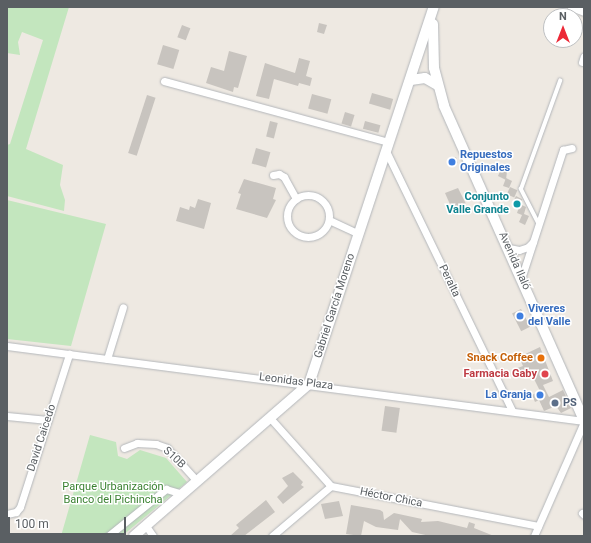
<!DOCTYPE html>
<meta charset="utf-8">
<style>
body{margin:0}
#map{position:relative;width:591px;height:543px;overflow:hidden;background:#eee9e2;font-family:Roboto,sans-serif}
div>[style]{position:absolute}
[style*='--x']{left:calc(var(--x)*1px);top:calc(var(--y)*1px);width:calc(var(--w)*1px);rotate:calc(var(--a)*1deg)}
.green>*{inset:0;background:#c3e6be}
.building>*{inset:0;background:#c8c4bf;transform-origin:0 0}
.roads{filter:drop-shadow(0 0 1px #b3b6ba) drop-shadow(0 0 1px #b3b6ba)}
.lane>*{height:3.5px;margin:-1.75px;padding:0 1.75px;transform-origin:1.75px;border-radius:1.75px;background:#fff}
.street>*{height:7px;margin:-3.5px;padding:0 3.5px;transform-origin:3.5px;border-radius:3.5px;background:#fff}
.street>.ring{margin:-3.5px;padding:0;box-sizing:content-box;background:none;border:7px solid #fff;border-radius:50%}
.secondary>*{height:10px;margin:-5px;padding:0 5px;transform-origin:5px;border-radius:5px;background:#fff}
.dots>*{width:11px;height:11px;translate:-50% -50%;box-sizing:border-box;border:2px solid #fff;border-radius:50%}
span{translate:-50% -50%;white-space:nowrap;text-align:center;line-height:1.15;-webkit-text-stroke:3px #fff;paint-order:stroke}
.shop-label{font-size:11px;color:#366cbe;font-weight:700}
.left{translate:0 -50%;text-align:left}
.right{translate:-100% -50%;text-align:right}
.culture-label{font-size:11px;color:#0d838f;font-weight:700}
.street-label{font-size:11px;color:#5a5f63}
.food-label{font-size:11px;color:#c56008;font-weight:700}
.health-label{font-size:11px;color:#be3a42;font-weight:700}
.service-label{font-size:11px;color:#4e5e75;font-weight:700}
.park-label{font-size:11px;color:#3b8232}
.frame{position:absolute;inset:0;border:8px solid #5a5f63;pointer-events:none}
.north{position:absolute;left:543px;top:8px;width:40px;height:40px;box-sizing:border-box;background:#fff;border:1px solid #bdbfc1;border-radius:50%;rotate:0deg;font-size:11px;font-weight:700;line-height:16px;text-align:center;color:#5a5f63}
.north::after{content:'';display:block;margin:auto;width:14px;height:18px;background:#ec2937;clip-path:polygon(50% 0,100% 100%,50% 72%,0 100%)}
.scale{position:absolute;left:8px;top:517px;width:118px;height:18px;box-sizing:border-box;border:2px solid #5a5f63;border-top:0;padding-left:5px;font-size:12px;line-height:14px;white-space:nowrap;color:#5a5f63;-webkit-text-stroke:3px #fff;paint-order:stroke}
</style>
<div id="map">
<div class="green">
<i style="clip-path:polygon(7px 7px,69px 7px,26px 149px,63px 165px,60px 185px,65px 200px,64px 211px,7px 196px,7px 145px,10px 144px,43px 40px,22px 32px,18px 42px,20px 55px,7px 53px)"></i>
<i style="clip-path:polygon(7px 200px,106px 224px,71px 346px,7px 339px)"></i>
<i style="clip-path:polygon(90px 435px,116px 442px,118px 456px,127px 459px,140px 450px,166px 458px,187px 482px,122px 536px,61px 536px)"></i>
</div>
<div class="building">
<i style="clip-path:polygon(319px 23px,327px 25px,324px 34px,317px 32px)"></i>
<i style="left:182px;top:25px;width:9px;height:13px;rotate:21deg"></i>
<i style="left:163px;top:45px;width:17px;height:20px;rotate:17deg"></i>
<i style="clip-path:polygon(229px 51px,247px 56px,238px 88px,234px 87px,233px 92px,206px 83px,211px 67px,224px 71px)"></i>
<i style="clip-path:polygon(299px 58px,310px 61px,306px 76px,312px 78px,310px 86px,299px 83px,298px 86px,274px 79px,269px 99px,256px 96px,265px 63px,295px 73px)"></i>
<i style="left:372px;top:93px;width:22px;height:11px;rotate:16deg"></i>
<i style="left:312px;top:94px;width:20px;height:15px;rotate:15deg"></i>
<i style="left:147px;top:95px;width:9px;height:61px;rotate:18deg"></i>
<i style="left:345px;top:112px;width:10px;height:12px;rotate:17deg"></i>
<i style="left:270px;top:121px;width:8px;height:16px;rotate:14deg"></i>
<i style="left:365px;top:121px;width:16px;height:8px;rotate:15deg"></i>
<i style="left:256px;top:148px;width:15px;height:16px;rotate:16deg"></i>
<i style="clip-path:polygon(456px 157px,458px 163px,449px 166px,447px 161px)"></i>
<i style="clip-path:polygon(501px 169px,507px 171px,506px 180px,498px 176px)"></i>
<i style="clip-path:polygon(506px 178px,512px 181px,509px 188px,503px 186px)"></i>
<i style="clip-path:polygon(244px 179px,276px 188px,273px 199px,276px 200px,267px 218px,236px 209px,241px 194px,238px 193px)"></i>
<i style="left:510px;top:187px;width:8px;height:8px;rotate:23deg"></i>
<i style="clip-path:polygon(458px 188px,466px 204px,452px 209px,445px 193px)"></i>
<i style="left:516px;top:196px;width:7px;height:8px;rotate:27deg"></i>
<i style="clip-path:polygon(198px 199px,211px 203px,204px 229px,176px 221px,180px 207px,189px 210px,190px 206px,195px 208px)"></i>
<i style="clip-path:polygon(520px 204px,526px 207px,524px 214px,529px 216px,525px 225px,519px 222px,522px 215px,517px 213px)"></i>
<i style="left:521px;top:309px;width:20px;height:10px;rotate:63deg"></i>
<i style="clip-path:polygon(540px 347px,553px 381px,543px 385px,549px 397px,563px 390px,571px 408px,561px 413px,556px 406px,544px 411px,539px 400px,535px 402px,532px 395px,540px 391px,531px 373px,519px 378px,515px 369px,523px 366px,519px 357px)"></i>
<i style="left:385px;top:406px;width:15px;height:25px;rotate:8deg"></i>
<i style="clip-path:polygon(293px 472px,303px 482px,301px 485px,304px 487px,283px 504px,277px 497px,288px 486px,282px 478px)"></i>
<i style="clip-path:polygon(266px 500px,275px 512px,244px 536px,230px 536px,239px 528px,236px 525px)"></i>
<i style="clip-path:polygon(339px 501px,343px 516px,325px 519px,321px 504px)"></i>
<i style="clip-path:polygon(351px 505px,380px 510px,383px 512px,384px 520px,394px 513px,422px 519px,421px 522px,438px 521px,467px 528px,469px 522px,475px 524px,474px 528px,494px 536px,430px 536px,412px 532px,400px 519px,398px 530px,376px 527px,364px 521px,361px 536px,346px 534px)"></i>
</div>
<div class="roads">
<div class="lane">
<i style="--x:538;--y:223;--w:38;--a:-117"></i>
<i style="--x:521;--y:189;--w:115;--a:-70.1"></i>
</div>
<div class="street">
<i style="--x:571;--y:7;--w:14;--a:21"></i>
<i style="--x:582;--y:62;--w:6;--a:-72"></i>
<i style="--x:164;--y:81;--w:233;--a:15.2"></i>
<i style="--x:386;--y:151;--w:289;--a:64.1"></i>
<i style="--x:273;--y:175;--w:6;--a:-9"></i>
<i style="--x:279;--y:174;--w:6;--a:31"></i>
<i style="--x:284;--y:177;--w:25;--a:61"></i>
<i class="ring" style="left:287px;top:195px;width:35px;height:35px"></i>
<i style="--x:329;--y:220;--w:33;--a:25"></i>
<i style="--x:509;--y:248;--w:10;--a:11"></i>
<i style="--x:519;--y:250;--w:9;--a:-18"></i>
<i style="--x:528;--y:247;--w:7;--a:-45"></i>
<i style="--x:521;--y:279;--w:136;--a:-72"></i>
<i style="--x:563;--y:150;--w:9;--a:-13"></i>
<i style="--x:7;--y:346;--w:582;--a:7.41"></i>
<i style="--x:107;--y:359;--w:54;--a:-72.9"></i>
<i style="--x:7;--y:416;--w:41;--a:5.6"></i>
<i style="--x:271;--y:419;--w:90;--a:48.2"></i>
<i style="--x:331;--y:486;--w:211;--a:10.9"></i>
<i style="--x:124;--y:448;--w:14;--a:-21"></i>
<i style="--x:137;--y:443;--w:19;--a:3"></i>
<i style="--x:156;--y:444;--w:12;--a:20"></i>
<i style="--x:167;--y:448;--w:45;--a:47.7"></i>
<i style="--x:582;--y:513;--w:3;--a:45"></i>
<i style="--x:7;--y:514;--w:9;--a:-13"></i>
<i style="--x:16;--y:512;--w:6;--a:-51"></i>
<i style="--x:20;--y:507;--w:161;--a:-72.2"></i>
<i style="--x:146;--y:526;--w:12;--a:55"></i>
<i style="--x:108;--y:536;--w:75;--a:-39"></i>
<i style="--x:166;--y:489;--w:17;--a:17"></i>
<i style="--x:272;--y:536;--w:77;--a:-40.3"></i>
<i style="--x:534;--y:536;--w:124;--a:-66.3"></i>
</div>
<div class="secondary">
<i style="--x:433;--y:24;--w:44;--a:88.7"></i>
<i style="--x:434;--y:68;--w:39;--a:75"></i>
<i style="--x:444;--y:106;--w:344;--a:66"></i>
<i style="--x:411;--y:80;--w:14;--a:-8"></i>
<i style="--x:425;--y:78;--w:14;--a:30"></i>
<i style="--x:134;--y:536;--w:232;--a:-41"></i>
<i style="--x:309;--y:384;--w:397;--a:-71.7"></i>
</div>
</div>
<div class="dots">
<i style="left:452px;top:162px;background:#3f7fe0"></i>
<i style="left:517px;top:204px;background:#0f9aa8"></i>
<i style="left:520px;top:316px;background:#3f7fe0"></i>
<i style="left:541px;top:358px;background:#e8710a"></i>
<i style="left:545px;top:374px;background:#e0444e"></i>
<i style="left:540px;top:395px;background:#3f7fe0"></i>
<i style="left:555px;top:403px;background:#5c6f8a"></i>
</div>
<div class="shop-label">
<span class="left" style="left:460px;top:162px">Repuestos<br>Originales</span>
<span class="left" style="left:528px;top:316px">Viveres<br>del Valle</span>
<span class="right" style="left:532px;top:395px">La Granja</span>
</div>
<div class="culture-label">
<span class="right" style="left:509px;top:204px">Conjunto<br>Valle Grande</span>
</div>
<div class="street-label">
<span style="left:514px;top:261px;rotate:66deg">Avenida Ilaló</span>
<span style="left:449px;top:281px;rotate:64deg">Peralta</span>
<span style="left:335px;top:306px;rotate:-72deg">Gabriel García Moreno</span>
<span style="left:296px;top:382px;rotate:7deg">Leonidas Plaza</span>
<span style="left:42px;top:438px;rotate:-72deg">David Caicedo</span>
<span style="left:174px;top:458px;rotate:43deg">S10B</span>
<span style="left:391px;top:498px;rotate:11deg">Héctor Chica</span>
</div>
<div class="food-label">
<span class="right" style="left:533px;top:358px">Snack Coffee</span>
</div>
<div class="health-label">
<span class="right" style="left:537px;top:374px">Farmacia Gaby</span>
</div>
<div class="service-label">
<span class="left" style="left:563px;top:403px">PS</span>
</div>
<div class="park-label">
<span style="left:113px;top:494px">Parque Urbanización<br>Banco del Pichincha</span>
</div>
<div class="frame"></div>
<div class="north">N</div>
<div class="scale">100 m</div>
</div>
